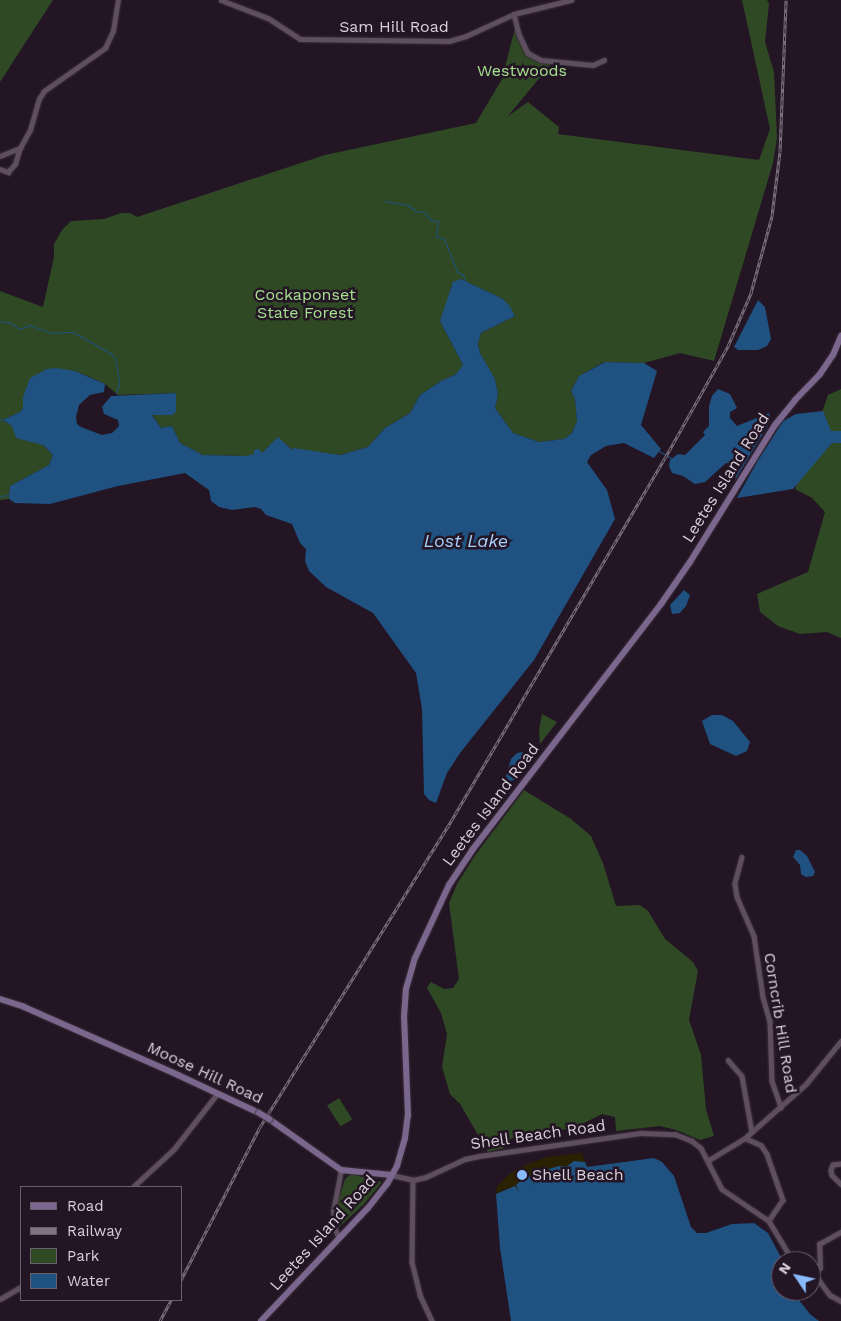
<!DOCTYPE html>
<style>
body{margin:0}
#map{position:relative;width:841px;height:1321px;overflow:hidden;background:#231524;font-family:"Work Sans",sans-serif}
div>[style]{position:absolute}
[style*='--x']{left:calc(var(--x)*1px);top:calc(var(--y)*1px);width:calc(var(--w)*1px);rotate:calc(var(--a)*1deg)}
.green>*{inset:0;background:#2f4924;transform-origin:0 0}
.sand>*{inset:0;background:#2a2101}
.water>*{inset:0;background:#1f5181}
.stream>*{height:1px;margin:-0.5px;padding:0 0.5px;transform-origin:0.5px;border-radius:0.5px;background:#1f5181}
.roads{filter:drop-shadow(0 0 1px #39303a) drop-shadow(0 0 1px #39303a)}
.street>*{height:4.5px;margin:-2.25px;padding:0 2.25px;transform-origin:2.25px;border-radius:2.25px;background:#5f4e60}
.secondary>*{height:6px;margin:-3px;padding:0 3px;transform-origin:3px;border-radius:3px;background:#7b668d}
.rail>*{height:3px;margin-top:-1.5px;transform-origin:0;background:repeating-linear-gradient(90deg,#231524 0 4px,#7e737f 0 8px);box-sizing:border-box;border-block:1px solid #7e737f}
.bridges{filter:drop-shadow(0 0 1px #39303a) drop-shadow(0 0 1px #39303a)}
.secondary-bridge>*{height:6px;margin:-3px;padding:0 3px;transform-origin:3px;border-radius:3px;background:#7b668d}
.dots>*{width:14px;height:14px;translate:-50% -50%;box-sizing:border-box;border:2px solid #231524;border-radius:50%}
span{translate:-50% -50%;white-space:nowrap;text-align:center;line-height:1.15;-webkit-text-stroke:5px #231524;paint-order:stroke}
.street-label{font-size:16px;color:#d8cfd9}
.park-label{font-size:16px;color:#a5e08e}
.poi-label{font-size:16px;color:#d8cfd9}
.left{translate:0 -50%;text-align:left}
.water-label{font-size:18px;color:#a9d2fe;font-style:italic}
.legend{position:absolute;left:20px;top:1186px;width:162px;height:115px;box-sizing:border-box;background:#231524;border:1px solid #6b5f6c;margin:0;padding:6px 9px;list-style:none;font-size:15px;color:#d8cfd9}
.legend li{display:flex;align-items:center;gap:10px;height:25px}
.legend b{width:25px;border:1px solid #6b5f6c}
.north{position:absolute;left:771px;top:1251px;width:50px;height:50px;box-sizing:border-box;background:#231524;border:1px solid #6b5f6c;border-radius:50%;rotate:304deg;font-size:14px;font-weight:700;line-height:20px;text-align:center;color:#d8cfd9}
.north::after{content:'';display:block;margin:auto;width:18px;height:22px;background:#89bafc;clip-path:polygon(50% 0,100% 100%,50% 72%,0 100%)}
</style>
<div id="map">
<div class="green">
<i style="clip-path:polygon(0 0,53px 0,0 82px)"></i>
<i style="clip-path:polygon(742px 0,767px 0,769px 4px,765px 42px,774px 72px,777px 138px,773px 163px,714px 361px,680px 353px,644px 363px,604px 362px,579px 376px,571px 391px,575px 399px,577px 421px,572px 433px,564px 439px,539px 442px,513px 433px,495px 408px,498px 394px,495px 380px,480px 353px,478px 343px,481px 333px,515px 316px,503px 299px,461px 279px,451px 287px,448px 304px,440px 321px,463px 365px,456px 374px,441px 381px,420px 395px,410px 413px,385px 428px,368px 447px,340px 455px,268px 446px,266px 451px,262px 453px,246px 456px,203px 455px,180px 443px,172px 426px,161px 428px,152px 414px,176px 410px,176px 393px,118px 395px,105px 384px,90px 377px,75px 371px,60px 370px,23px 397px,23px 408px,20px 412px,3px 420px,43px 445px,53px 455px,49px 465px,10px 486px,9px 499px,0 500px,0 291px,43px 307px,54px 257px,54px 244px,62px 230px,71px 221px,104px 219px,121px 213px,130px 213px,137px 217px,325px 155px,476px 123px,502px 79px,516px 24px,528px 54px,537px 61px,551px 64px,508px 116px,528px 102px,559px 127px,558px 134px,759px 160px,770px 129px)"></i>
<i style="clip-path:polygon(841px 389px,841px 638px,827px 632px,800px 634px,778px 626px,760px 612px,757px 594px,808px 572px,825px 512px,812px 498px,795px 489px,828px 395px)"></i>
<i style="clip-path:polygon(542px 714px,557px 722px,540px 744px,539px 730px)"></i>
<i style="clip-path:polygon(524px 790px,571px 819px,591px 836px,603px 863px,616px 906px,640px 905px,648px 911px,665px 939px,693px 962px,698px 971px,689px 1020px,701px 1055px,706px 1109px,714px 1136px,700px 1140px,676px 1130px,660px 1126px,616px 1131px,615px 1117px,602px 1114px,578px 1126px,538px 1136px,512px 1138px,504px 1148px,488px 1152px,460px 1104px,450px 1094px,442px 1067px,447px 1034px,441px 1013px,427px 988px,431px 982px,444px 989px,453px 988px,459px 979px,449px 903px,457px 884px,474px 857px)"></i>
<i style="left:339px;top:1098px;width:25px;height:14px;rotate:58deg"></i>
<i style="clip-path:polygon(351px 1174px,382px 1182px,364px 1204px,336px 1230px,337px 1204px,345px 1179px)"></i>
</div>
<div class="sand">
<i style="clip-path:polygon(582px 1153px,585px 1162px,574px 1161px,567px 1166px,540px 1172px,533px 1176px,536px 1184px,516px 1185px,519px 1191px,505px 1189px,496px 1194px,497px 1186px,512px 1172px,526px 1165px,547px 1157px)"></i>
</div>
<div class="water">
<i style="clip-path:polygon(461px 279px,503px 299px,509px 305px,515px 316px,481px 333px,478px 344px,480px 353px,495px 379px,498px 394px,495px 408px,513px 433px,539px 442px,564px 439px,572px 433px,577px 421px,575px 399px,571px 391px,579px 376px,605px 362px,644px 363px,657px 371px,641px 425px,661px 449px,654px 458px,624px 443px,606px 446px,591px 455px,587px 462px,607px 490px,615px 519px,534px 660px,460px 753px,447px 773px,436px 803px,429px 800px,424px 794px,422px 709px,416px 673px,373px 613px,326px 587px,309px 571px,305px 561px,306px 549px,300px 543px,292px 524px,266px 515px,261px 509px,255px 507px,232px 510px,219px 507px,211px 501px,209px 490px,185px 473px,118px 486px,50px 504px,15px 503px,9px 499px,10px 486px,49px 465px,53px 455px,43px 445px,16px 438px,12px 426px,3px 420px,20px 412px,23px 408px,23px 397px,30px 378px,47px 369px,56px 368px,75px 371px,105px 384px,104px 392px,90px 395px,79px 405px,76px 417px,77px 424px,81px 427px,102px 435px,112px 433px,119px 426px,118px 420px,104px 414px,102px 407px,111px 396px,176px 393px,176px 411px,173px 415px,152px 415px,161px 428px,172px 426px,180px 443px,203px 455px,246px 456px,254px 454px,254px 450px,259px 449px,262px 453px,278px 437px,292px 450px,293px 448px,340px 455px,368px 447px,385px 428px,410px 413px,420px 395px,441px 381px,456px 374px,463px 365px,440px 321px,453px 282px)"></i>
<i style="clip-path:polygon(758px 300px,765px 307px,771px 339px,767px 346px,758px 350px,738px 350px,734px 347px)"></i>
<i style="clip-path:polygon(718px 389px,730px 394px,737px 408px,730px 412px,730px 418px,737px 426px,769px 413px,771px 420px,735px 480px,738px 465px,726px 463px,705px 482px,695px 484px,683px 476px,672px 473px,669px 466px,670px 460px,678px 454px,685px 455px,705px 435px,703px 432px,709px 426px,709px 406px,712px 396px)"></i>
<i style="clip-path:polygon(823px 411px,831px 431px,841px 431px,841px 443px,832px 443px,793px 489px,737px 498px,758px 460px,783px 421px,796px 414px)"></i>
<i style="clip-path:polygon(684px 590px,690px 595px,686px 606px,680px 613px,672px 614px,670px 605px)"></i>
<i style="clip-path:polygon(712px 715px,722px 715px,733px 721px,750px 742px,747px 751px,736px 756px,710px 744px,702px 721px)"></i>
<i style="clip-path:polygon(523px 752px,519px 774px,515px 780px,509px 781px,506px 776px,511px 759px,517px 753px)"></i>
<i style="clip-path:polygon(796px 850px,800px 850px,807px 856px,815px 872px,813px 876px,806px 877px,801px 874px,800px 865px,793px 857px)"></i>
<i style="clip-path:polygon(654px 1158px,662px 1162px,674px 1176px,691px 1227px,697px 1233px,706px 1233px,732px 1224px,754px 1223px,768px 1233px,783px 1261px,781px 1261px,781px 1291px,795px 1291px,798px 1299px,810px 1314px,819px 1321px,511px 1321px,500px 1248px,496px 1194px,515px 1186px,519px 1192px,516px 1185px,524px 1178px,531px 1176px,534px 1185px,533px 1176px,536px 1173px,559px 1166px,567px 1166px,574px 1161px,585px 1162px,587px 1167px)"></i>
</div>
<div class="stream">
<i style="--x:385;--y:201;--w:23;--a:10"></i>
<i style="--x:408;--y:205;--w:10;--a:37"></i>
<i style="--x:416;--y:211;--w:8;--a:7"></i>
<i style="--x:424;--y:212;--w:11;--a:49"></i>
<i style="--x:431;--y:220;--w:7;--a:8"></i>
<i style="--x:438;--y:221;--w:15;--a:98"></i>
<i style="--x:436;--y:236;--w:9;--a:21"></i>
<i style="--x:444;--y:239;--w:35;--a:68"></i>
<i style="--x:457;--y:272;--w:7;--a:27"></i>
<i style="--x:463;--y:275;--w:6;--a:72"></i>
<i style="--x:0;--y:321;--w:10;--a:11"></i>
<i style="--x:10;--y:323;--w:12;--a:31"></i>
<i style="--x:20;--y:329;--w:10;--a:-24"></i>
<i style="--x:29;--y:325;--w:23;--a:20"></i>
<i style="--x:51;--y:333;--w:22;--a:-3"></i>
<i style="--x:73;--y:332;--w:43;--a:29.6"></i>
<i style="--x:110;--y:353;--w:7;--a:45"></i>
<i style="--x:115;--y:358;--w:10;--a:79"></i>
<i style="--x:117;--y:368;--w:15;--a:82"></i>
<i style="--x:119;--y:383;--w:10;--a:107"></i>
<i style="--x:0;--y:419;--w:3;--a:18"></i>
<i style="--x:659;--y:451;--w:14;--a:30"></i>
<i style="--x:0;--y:496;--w:9;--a:-6"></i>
</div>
<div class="roads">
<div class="street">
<i style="--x:221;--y:0;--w:50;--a:21"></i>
<i style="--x:268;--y:18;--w:38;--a:33"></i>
<i style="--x:300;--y:39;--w:149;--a:0.8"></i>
<i style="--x:449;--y:41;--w:18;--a:-16"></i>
<i style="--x:466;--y:36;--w:53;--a:-24.6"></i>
<i style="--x:514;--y:14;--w:59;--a:-13.8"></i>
<i style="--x:514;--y:14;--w:21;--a:76"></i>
<i style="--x:519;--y:34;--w:21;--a:65"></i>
<i style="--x:528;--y:53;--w:15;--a:28"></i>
<i style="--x:541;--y:60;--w:52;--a:5.5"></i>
<i style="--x:593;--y:65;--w:12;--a:-24"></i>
<i style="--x:0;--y:156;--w:22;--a:-22"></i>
<i style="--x:0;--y:169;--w:9;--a:21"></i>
<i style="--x:8;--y:172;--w:11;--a:-49"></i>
<i style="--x:15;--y:164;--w:17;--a:-73"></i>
<i style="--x:20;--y:148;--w:21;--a:-61"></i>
<i style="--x:30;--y:130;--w:32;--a:-74"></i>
<i style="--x:39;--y:99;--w:9;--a:-58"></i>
<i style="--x:44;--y:91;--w:75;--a:-35.2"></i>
<i style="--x:105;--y:48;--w:19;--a:-65"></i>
<i style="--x:113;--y:31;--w:31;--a:-81"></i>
<i style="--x:742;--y:857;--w:28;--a:105"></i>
<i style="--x:735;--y:884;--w:13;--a:81"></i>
<i style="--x:737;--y:897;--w:43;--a:66.4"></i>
<i style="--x:754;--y:936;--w:62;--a:81.6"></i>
<i style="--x:763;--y:997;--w:25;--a:74"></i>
<i style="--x:770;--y:1021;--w:60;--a:88.1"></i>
<i style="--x:772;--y:1081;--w:28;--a:71"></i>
<i style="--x:728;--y:1060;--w:21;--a:49"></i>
<i style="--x:742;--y:1076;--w:57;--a:79.9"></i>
<i style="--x:745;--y:1138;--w:17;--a:24"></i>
<i style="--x:761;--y:1145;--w:11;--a:56"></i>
<i style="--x:767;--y:1154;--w:49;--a:70.8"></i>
<i style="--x:783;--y:1200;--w:25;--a:124"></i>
<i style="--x:709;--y:1160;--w:42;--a:-31.4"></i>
<i style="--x:745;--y:1138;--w:81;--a:-41.5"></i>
<i style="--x:806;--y:1084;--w:55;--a:-50.9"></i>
<i style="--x:841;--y:1164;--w:8;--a:173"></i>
<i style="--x:833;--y:1165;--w:5;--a:112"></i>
<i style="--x:831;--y:1170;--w:5;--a:79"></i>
<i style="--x:832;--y:1175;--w:13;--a:45"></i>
<i style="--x:392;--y:1175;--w:22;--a:13"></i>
<i style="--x:413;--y:1180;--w:13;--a:-13"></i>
<i style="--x:426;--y:1177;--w:43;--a:-24.8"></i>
<i style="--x:465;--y:1159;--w:14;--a:-12"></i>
<i style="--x:479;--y:1156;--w:164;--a:-8.1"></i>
<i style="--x:641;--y:1133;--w:34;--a:2"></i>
<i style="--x:675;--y:1134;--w:18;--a:22"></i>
<i style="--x:692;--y:1141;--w:11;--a:38"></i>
<i style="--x:701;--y:1148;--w:46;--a:62.9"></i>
<i style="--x:722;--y:1189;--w:57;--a:34.2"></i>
<i style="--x:769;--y:1221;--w:39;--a:59"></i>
<i style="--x:789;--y:1254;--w:12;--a:35"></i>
<i style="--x:413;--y:1180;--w:82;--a:90.7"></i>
<i style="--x:412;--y:1262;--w:34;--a:76"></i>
<i style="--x:420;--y:1295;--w:29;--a:65"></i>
<i style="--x:133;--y:1187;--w:56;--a:-42.8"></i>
<i style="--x:174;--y:1149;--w:70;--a:-52"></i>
<i style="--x:339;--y:1238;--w:9;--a:-117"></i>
<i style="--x:335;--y:1230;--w:18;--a:-96"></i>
<i style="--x:333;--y:1212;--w:43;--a:-79.2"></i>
<i style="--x:811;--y:1269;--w:32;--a:54"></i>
<i style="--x:830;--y:1295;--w:13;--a:29"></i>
<i style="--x:815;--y:1272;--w:6;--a:-39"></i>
<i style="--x:820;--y:1268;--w:24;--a:-92"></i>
<i style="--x:819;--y:1244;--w:25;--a:-29"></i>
<i style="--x:0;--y:1299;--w:24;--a:-30"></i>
</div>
<div class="secondary">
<i style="--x:0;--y:999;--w:25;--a:18"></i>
<i style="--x:24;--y:1007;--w:168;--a:23.8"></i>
<i style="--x:178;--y:1075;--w:89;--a:25.1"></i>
<i style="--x:269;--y:1119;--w:88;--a:35.3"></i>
<i style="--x:341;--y:1170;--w:51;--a:5.6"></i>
<i style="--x:261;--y:1321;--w:156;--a:-46.6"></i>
<i style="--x:368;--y:1208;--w:31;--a:-52"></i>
<i style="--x:387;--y:1184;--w:21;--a:-61"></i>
<i style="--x:397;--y:1166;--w:29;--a:-74"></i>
<i style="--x:405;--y:1138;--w:23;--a:-83"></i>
<i style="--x:408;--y:1115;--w:98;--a:-92.3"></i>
<i style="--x:404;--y:1017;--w:28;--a:-86"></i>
<i style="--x:406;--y:989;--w:32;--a:-74"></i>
<i style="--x:415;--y:958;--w:81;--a:-65"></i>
<i style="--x:449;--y:885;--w:43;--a:-56.3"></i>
<i style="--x:473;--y:849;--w:309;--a:-52.5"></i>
<i style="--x:661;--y:604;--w:51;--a:-55.4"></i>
<i style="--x:690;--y:562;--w:161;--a:-58.2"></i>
<i style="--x:775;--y:425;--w:32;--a:-51"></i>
<i style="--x:795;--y:400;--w:36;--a:-46"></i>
<i style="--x:820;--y:374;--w:23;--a:-56"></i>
<i style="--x:833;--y:355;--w:21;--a:-67"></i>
</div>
</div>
<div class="rail">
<i style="--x:181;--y:1280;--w:172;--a:-62.7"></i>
<i style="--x:260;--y:1127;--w:353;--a:-58"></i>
<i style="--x:447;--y:828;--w:429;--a:-59.5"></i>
<i style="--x:665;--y:458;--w:129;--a:-60.6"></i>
<i style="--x:728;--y:346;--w:58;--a:-66.5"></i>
<i style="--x:751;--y:293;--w:80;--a:-74.7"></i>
<i style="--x:772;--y:216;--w:64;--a:-82.9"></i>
<i style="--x:780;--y:152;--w:152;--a:-87.7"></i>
<i style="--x:160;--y:1321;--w:24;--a:-62"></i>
</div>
<div class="bridges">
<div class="secondary-bridge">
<i style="--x:259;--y:1113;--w:12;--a:31"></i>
</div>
</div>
<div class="dots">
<i style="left:522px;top:1175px;background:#89bafc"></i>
</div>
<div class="street-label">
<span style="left:394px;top:27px">Sam Hill Road</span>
<span style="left:726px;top:478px;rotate:-58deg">Leetes Island Road</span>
<span style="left:491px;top:805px;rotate:-53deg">Leetes Island Road</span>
<span style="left:780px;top:1023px;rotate:81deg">Corncrib Hill Road</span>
<span style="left:205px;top:1073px;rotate:25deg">Moose Hill Road</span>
<span style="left:538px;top:1135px;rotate:-8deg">Shell Beach Road</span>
<span style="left:323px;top:1233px;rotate:-48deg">Leetes Island Road</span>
</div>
<div class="park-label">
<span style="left:522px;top:71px">Westwoods</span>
<span style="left:305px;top:304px">Cockaponset<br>State Forest</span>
</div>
<div class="poi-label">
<span class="left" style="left:532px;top:1175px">Shell Beach</span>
</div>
<div class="water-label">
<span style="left:466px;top:541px">Lost Lake</span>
</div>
<ul class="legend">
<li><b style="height:6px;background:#7b668d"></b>Road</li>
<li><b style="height:6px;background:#7e737f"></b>Railway</li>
<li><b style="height:14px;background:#2f4924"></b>Park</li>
<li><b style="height:14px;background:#1f5181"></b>Water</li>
</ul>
<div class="north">N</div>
</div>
